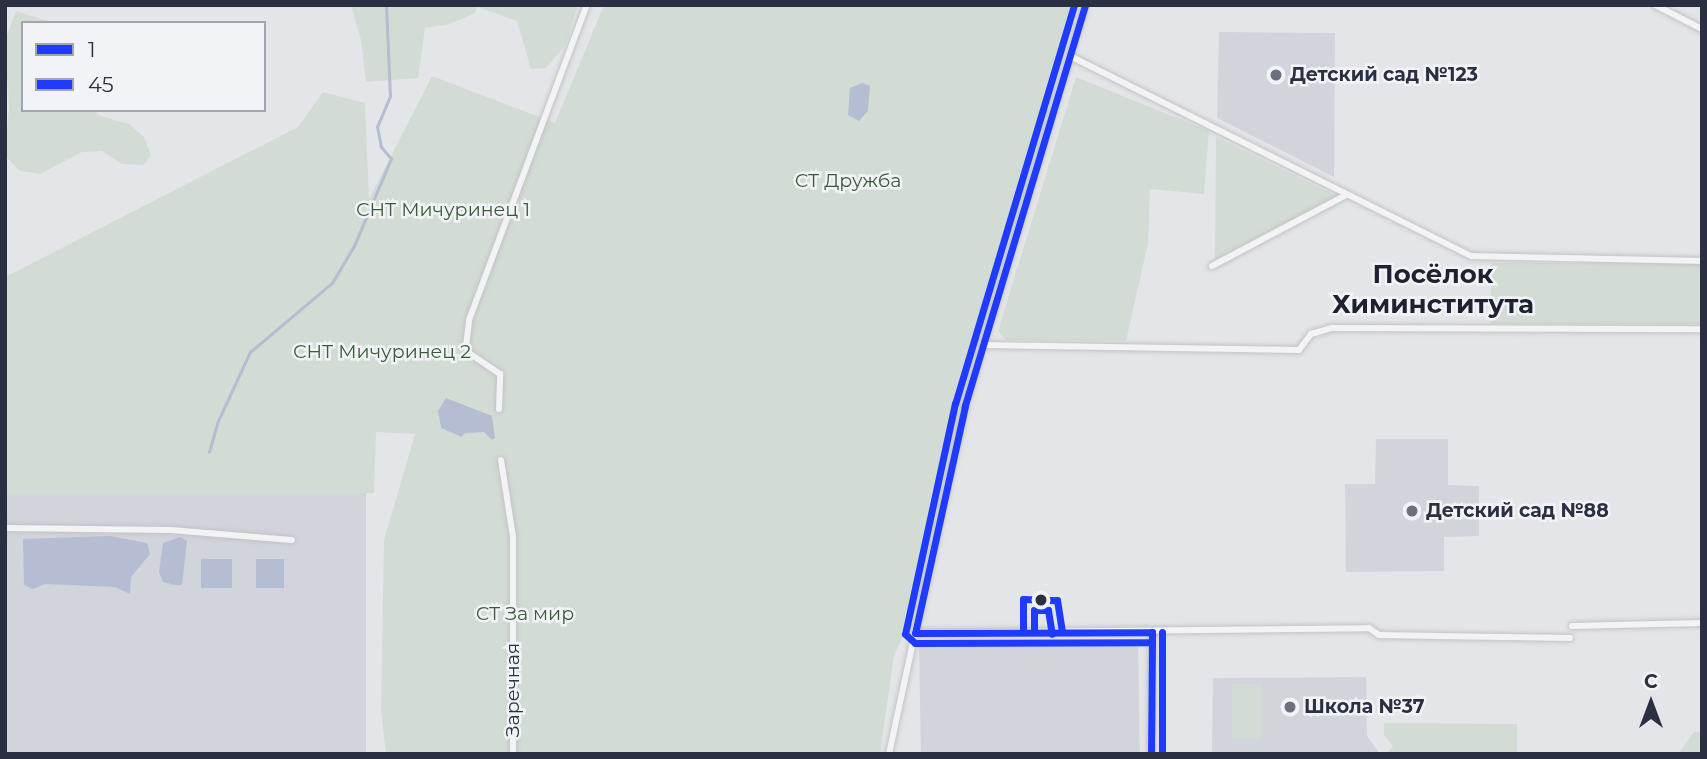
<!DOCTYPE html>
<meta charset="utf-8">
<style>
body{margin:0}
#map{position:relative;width:1707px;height:759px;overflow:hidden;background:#e4e5e8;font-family:Montserrat,sans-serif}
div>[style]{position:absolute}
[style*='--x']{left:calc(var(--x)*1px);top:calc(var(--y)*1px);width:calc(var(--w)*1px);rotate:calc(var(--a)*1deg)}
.built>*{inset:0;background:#d2d4db;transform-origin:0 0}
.green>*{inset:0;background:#d3dcd4;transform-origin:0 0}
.water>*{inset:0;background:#b4bdd2;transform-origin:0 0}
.stream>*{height:2.5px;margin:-1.25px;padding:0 1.25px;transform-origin:1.25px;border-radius:1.25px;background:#b4bdd2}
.roads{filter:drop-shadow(0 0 2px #c2c3c6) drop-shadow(0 0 2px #c2c3c6)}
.street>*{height:6px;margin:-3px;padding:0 3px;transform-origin:3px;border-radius:3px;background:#f3f3f5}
.bus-1>*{height:7px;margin:-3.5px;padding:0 3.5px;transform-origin:3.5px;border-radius:3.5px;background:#1f3bff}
.bus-2>*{height:7px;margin:-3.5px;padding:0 3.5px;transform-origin:3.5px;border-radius:3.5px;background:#1f3bff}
.dots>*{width:19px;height:19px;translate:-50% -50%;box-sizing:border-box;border:4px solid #f2f3f7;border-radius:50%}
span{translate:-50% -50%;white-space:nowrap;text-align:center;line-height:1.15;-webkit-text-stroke:5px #f2f3f7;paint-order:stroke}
.poi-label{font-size:19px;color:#2b2f42;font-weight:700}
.left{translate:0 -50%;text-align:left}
.park-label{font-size:19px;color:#3a5d38}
.street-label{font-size:19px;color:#2b2f42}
.district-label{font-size:26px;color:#1d2132;font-weight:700}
.frame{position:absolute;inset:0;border:7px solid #2b2f42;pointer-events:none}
.legend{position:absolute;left:21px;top:21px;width:245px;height:91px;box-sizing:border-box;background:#f2f3f7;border:2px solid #a2a5af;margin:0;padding:9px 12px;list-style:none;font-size:21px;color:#2b2f42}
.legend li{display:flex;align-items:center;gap:14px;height:35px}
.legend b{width:35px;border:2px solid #a2a5af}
.north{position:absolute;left:1616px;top:668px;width:70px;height:70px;-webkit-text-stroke:5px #f2f3f7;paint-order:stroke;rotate:0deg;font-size:19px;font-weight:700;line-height:28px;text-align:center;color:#2b2f42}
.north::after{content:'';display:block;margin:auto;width:24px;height:32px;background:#2b2f42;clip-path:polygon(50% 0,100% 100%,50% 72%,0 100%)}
</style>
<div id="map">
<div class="built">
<i style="clip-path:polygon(1219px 32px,1335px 33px,1334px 177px,1217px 118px)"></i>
<i style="clip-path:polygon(1376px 439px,1448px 439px,1448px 485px,1479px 486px,1479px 536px,1444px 537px,1444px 571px,1346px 572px,1345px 484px,1375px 484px)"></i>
<i style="left:5px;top:493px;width:361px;height:261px"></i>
<i style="left:1138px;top:642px;width:112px;height:219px;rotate:89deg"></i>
<i style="clip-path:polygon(1366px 677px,1367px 736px,1380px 754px,1212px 754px,1213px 678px)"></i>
</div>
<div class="green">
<i style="clip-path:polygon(351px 5px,578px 5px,566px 44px,546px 68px,531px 69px,517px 21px,477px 7px,475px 13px,450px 24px,425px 28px,418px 78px,366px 82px,361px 40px)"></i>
<i style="clip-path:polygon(604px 5px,1077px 5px,1025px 207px,966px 400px,925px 591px,894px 655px,880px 754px,386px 754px,381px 710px,384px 540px,415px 434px,376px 432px,374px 493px,5px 493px,5px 277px,298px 127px,323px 92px,365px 103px,369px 199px,432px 76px,555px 123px)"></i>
<i style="clip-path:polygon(16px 11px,54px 23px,23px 23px,23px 110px,95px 110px,100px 116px,129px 124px,144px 137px,151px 155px,144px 165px,122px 164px,102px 151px,82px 152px,40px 174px,20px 171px,5px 156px,9px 106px,5px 40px)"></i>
<i style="clip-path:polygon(1076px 77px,1209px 131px,1204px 194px,1150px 189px,1148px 243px,1126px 341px,1006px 340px,998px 331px)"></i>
<i style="clip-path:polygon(1216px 137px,1336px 196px,1215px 260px)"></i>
<i style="left:1491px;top:263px;width:211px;height:61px"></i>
<i style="left:1232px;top:684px;width:29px;height:55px"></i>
<i style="clip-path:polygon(1384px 723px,1517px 724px,1517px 754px,1386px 754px,1393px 746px,1384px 735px)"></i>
<i style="clip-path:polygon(1694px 732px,1702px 732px,1702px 754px,1678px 754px)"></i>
</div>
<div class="water">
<i style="clip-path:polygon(862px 83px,870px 86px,868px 111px,859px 121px,848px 115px,850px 88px)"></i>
<i style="clip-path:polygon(446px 398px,492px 416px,495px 438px,492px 440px,484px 432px,465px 433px,462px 437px,441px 428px,438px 411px)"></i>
<i style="clip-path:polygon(110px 536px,147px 543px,150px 554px,131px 577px,130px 594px,115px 587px,45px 584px,33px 589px,24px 585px,23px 539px)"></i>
<i style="clip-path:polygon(180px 537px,187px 541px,182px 585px,175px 585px,163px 582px,159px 572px,163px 543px)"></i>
<i style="left:201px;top:559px;width:31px;height:29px"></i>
<i style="left:256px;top:559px;width:28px;height:29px"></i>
</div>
<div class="stream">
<i style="--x:209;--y:452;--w:32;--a:-74"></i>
<i style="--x:218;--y:421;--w:76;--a:-65.1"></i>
<i style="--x:250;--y:352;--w:107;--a:-40.1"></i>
<i style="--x:332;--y:283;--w:43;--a:-59.3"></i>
<i style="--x:354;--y:246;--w:95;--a:-67"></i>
<i style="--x:391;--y:159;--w:16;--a:-130"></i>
<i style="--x:381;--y:147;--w:20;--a:-101"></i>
<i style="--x:377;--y:127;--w:33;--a:-67"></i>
<i style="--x:390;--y:97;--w:92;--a:-92.5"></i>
</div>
<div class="roads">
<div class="street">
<i style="--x:1085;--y:5;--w:419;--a:106.7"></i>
<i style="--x:965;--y:406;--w:232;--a:102.4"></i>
<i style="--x:915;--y:633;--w:454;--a:-0.6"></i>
<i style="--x:1369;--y:628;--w:12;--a:35"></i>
<i style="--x:1379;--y:635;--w:191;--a:0.9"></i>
<i style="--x:1655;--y:5;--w:53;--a:27.1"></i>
<i style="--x:1070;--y:56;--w:449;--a:26.5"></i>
<i style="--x:1472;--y:256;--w:230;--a:1.2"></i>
<i style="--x:1212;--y:266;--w:152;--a:-27.9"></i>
<i style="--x:983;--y:345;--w:316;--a:0.9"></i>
<i style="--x:1299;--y:350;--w:20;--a:-53"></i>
<i style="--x:1311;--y:334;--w:22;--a:-16"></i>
<i style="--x:1332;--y:328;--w:370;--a:0.2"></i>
<i style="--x:499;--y:409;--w:35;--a:-88"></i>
<i style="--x:500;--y:374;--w:36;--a:-146"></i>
<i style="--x:470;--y:354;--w:9;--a:-117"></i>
<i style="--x:466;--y:346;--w:26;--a:-83"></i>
<i style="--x:469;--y:320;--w:336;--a:-69.5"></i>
<i style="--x:501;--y:460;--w:78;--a:81.1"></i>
<i style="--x:513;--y:537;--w:217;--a:90"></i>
<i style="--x:5;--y:528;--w:166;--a:0.7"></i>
<i style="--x:171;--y:530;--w:121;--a:4.7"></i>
<i style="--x:1572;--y:626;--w:130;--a:-1.3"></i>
<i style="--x:889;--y:754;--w:124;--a:-77.9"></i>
<i style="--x:1151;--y:754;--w:122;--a:-89.5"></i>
</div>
</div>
<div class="bus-1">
<i style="--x:1085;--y:5;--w:419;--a:106.7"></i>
<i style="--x:965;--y:406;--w:232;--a:102.4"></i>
<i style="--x:915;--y:633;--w:237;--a:-0.2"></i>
<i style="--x:1023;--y:632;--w:33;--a:-90"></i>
<i style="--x:1023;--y:599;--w:34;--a:2"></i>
<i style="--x:1057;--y:600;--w:32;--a:81"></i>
<i style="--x:1151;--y:754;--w:122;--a:-89.5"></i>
</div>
<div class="bus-2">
<i style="--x:1074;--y:5;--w:415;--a:106.6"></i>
<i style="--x:955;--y:403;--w:236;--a:102.2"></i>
<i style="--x:905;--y:634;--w:13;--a:42"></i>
<i style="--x:915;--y:643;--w:237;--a:-0.2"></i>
<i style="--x:1034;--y:632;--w:22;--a:-90"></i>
<i style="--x:1034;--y:610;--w:14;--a:0"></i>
<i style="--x:1048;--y:610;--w:24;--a:81"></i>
<i style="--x:1162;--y:754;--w:122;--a:-90"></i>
</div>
<div class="dots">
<i style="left:1276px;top:75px;background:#6c6f7c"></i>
<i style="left:1412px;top:511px;background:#6c6f7c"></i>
<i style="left:1041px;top:600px;background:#2b2f42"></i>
<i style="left:1290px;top:707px;background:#6c6f7c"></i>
</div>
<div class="poi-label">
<span class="left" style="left:1290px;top:75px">Детский сад №123</span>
<span class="left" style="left:1426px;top:511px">Детский сад №88</span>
<span class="left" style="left:1304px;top:707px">Школа №37</span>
</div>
<div class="park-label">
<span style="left:848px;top:181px">СТ Дружба</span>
<span style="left:443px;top:210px">СНТ Мичуринец 1</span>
<span style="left:382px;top:352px">СНТ Мичуринец 2</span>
<span style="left:525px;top:614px">СТ За мир</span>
</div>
<div class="street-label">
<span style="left:513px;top:690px;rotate:-90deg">Заречная</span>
</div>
<div class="district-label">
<span style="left:1433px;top:290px">Посёлок<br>Химинститута</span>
</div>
<div class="frame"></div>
<ul class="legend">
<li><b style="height:9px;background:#1f3bff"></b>1</li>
<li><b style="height:9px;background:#1f3bff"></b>45</li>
</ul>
<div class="north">С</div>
</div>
